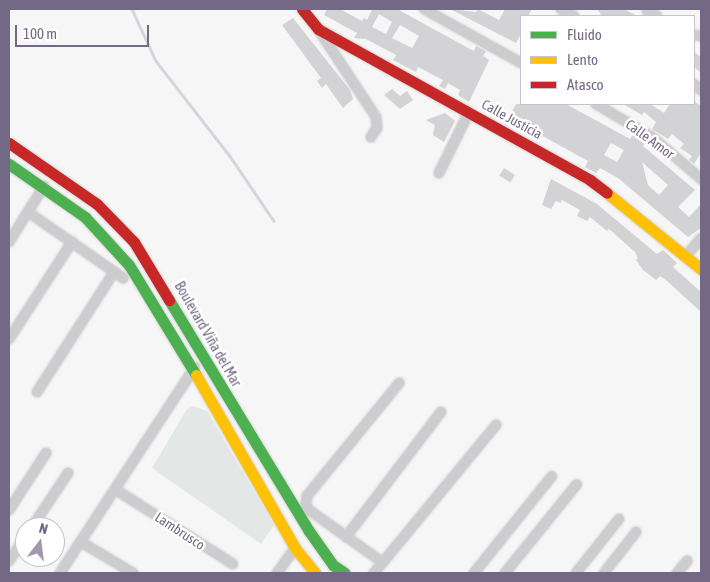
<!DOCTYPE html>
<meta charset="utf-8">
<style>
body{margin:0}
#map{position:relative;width:710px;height:582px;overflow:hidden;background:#f6f6f6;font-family:"Asap Condensed",sans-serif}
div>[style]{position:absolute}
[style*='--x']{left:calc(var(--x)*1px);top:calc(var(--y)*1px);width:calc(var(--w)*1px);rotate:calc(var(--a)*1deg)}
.green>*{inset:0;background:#e3e8e6}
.stream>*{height:2.5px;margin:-1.25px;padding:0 1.25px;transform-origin:1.25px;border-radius:1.25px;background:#d6d4dd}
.building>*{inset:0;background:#d3d2d4;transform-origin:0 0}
.roads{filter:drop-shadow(0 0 1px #d3d2d4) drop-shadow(0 0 1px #d3d2d4)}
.street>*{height:10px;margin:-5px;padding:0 5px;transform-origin:5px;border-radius:5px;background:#cdcccf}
.fast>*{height:11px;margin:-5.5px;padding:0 5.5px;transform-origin:5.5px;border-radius:5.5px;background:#4caf50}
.slow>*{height:11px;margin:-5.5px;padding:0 5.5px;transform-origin:5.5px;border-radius:5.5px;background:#ffc107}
.jam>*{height:11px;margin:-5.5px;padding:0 5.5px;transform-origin:5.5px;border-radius:5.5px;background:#c62828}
span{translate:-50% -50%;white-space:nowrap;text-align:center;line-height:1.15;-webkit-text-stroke:5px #fff;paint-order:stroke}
.street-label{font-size:14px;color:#746984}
.frame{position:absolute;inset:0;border:10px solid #746984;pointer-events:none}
.legend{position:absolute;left:520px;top:15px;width:175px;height:90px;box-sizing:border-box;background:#fff;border:1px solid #c7c3ce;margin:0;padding:6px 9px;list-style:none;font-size:15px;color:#746984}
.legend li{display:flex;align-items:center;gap:10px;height:25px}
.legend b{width:25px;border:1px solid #c7c3ce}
.north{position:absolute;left:15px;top:517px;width:50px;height:50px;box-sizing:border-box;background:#fff;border:1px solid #c7c3ce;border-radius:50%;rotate:15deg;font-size:14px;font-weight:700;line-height:20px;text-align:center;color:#746984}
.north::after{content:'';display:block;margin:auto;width:18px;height:22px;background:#a29aac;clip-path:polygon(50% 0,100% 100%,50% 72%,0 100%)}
.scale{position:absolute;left:15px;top:25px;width:134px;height:22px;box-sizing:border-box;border:2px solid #746984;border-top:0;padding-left:6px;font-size:15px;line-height:18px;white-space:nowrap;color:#746984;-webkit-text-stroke:4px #fff;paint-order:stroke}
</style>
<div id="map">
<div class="green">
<i style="clip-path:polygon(193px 406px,207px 411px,274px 525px,261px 544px,152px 468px,187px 409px)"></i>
</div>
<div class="stream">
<i style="--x:132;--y:9;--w:57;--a:65.2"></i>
<i style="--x:156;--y:61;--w:120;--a:52.1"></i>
<i style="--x:230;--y:156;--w:78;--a:55.9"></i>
</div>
<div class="building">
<i style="clip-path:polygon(evenodd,327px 9px,340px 9px,362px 21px,364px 18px,367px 20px,372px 10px,369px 9px,397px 9px,470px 49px,474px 51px,476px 46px,486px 51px,483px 56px,489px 60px,469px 102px,458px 95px,460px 90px,448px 83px,445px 89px,439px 86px,443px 80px,418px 67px,416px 72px,393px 60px,396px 55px,366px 39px,354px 38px,357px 33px,324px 15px,327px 9px,379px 14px,392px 22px,386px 34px,372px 27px,379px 14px,327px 9px,400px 25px,419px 36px,412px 48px,392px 38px,400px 25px)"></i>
<i style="clip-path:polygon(450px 9px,476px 12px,478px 9px,499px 20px,505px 9px,532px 9px,528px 16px,521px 16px,521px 34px,516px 43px)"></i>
<i style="clip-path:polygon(597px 9px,624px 9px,637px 16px,602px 16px)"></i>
<i style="clip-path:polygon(293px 18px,350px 90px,353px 99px,343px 108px,326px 84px,322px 88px,317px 81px,321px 78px,282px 25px)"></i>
<i style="clip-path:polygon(694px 52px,701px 57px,701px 73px,694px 67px)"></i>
<i style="clip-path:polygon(392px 89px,400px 96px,407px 91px,413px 100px,400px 109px,384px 95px)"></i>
<i style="clip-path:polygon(694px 101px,701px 106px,701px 153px,694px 164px,689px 160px,692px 156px,680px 148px,684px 144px,672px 134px,668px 139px,652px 129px,656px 122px,644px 112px,642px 115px,623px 104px,650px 104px,664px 113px,670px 104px,694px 104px)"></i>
<i style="clip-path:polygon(evenodd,516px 104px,566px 104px,630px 139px,633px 134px,646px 141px,643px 146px,695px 190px,678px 207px,689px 217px,701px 204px,701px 228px,688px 237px,618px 178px,600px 168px,596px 173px,585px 167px,588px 161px,530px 129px,527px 134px,516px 128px,518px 123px,509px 117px,516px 104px,611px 143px,624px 150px,617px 162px,604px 155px,611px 143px,516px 104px,642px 162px,668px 185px,659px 195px,648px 185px,642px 162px)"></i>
<i style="clip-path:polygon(445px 113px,455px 121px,444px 142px,433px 135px,435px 125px,426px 120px)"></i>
<i style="left:504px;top:168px;width:13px;height:9px;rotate:32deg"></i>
<i style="clip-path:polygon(551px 179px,597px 204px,657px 254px,663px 250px,677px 263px,673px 267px,701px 292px,701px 312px,666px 280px,660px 276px,656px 280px,643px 270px,636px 260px,638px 258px,635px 252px,609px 229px,607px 231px,590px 217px,587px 221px,577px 216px,580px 210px,562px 200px,561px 203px,556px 201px,551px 209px,542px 205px)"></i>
</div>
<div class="roads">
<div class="street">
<i style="--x:424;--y:9;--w:111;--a:29.1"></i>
<i style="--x:561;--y:9;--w:15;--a:28"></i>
<i style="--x:647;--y:11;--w:11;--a:27"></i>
<i style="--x:320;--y:32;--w:102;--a:56.6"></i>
<i style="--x:376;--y:117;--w:11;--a:85"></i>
<i style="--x:377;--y:128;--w:11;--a:124"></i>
<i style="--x:694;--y:35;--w:7;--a:8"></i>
<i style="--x:694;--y:84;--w:9;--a:41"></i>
<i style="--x:596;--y:104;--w:65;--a:30.5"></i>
<i style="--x:652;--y:137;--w:65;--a:40.6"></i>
<i style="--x:439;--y:173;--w:68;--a:-63.8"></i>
<i style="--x:28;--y:212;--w:116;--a:34.8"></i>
<i style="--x:9;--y:242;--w:66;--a:-58"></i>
<i style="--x:686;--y:256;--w:23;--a:-50"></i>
<i style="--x:9;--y:339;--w:116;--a:-57"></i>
<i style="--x:37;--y:392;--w:143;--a:-57.3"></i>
<i style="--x:116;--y:490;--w:138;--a:32.3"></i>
<i style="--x:9;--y:510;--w:68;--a:-57"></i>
<i style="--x:32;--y:527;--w:65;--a:-56.3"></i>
<i style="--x:346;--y:537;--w:157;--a:-52.8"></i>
<i style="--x:81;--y:542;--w:61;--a:30.8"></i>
<i style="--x:9;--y:561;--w:29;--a:-56"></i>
<i style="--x:382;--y:562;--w:90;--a:-144.5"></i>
<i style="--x:309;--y:510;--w:7;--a:-117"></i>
<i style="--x:306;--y:504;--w:8;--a:-83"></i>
<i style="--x:307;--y:496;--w:146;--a:-50.8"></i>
<i style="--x:60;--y:573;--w:246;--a:-56.8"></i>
<i style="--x:277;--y:573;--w:31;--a:-54"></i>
<i style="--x:374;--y:573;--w:192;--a:-50.5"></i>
<i style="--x:474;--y:573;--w:124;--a:-51.2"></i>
<i style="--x:505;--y:573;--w:114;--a:-51"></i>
<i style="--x:576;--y:573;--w:69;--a:-51.5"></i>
<i style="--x:604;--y:573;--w:52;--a:-52"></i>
<i style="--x:677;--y:573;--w:16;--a:-50"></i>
</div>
<div class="fast">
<i style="--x:9;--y:164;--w:93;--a:34.9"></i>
<i style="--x:85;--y:217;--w:65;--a:47.5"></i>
<i style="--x:129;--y:265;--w:129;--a:58.7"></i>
<i style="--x:169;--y:300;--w:270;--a:58.8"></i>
<i style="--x:309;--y:531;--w:42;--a:54.8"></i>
<i style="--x:333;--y:565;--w:14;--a:34"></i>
</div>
<div class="slow">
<i style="--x:607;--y:193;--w:121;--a:39"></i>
<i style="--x:196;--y:375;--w:199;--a:60.2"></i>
<i style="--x:295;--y:548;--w:32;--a:51"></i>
</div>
<div class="jam">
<i style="--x:302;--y:9;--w:26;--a:51"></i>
<i style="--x:318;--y:29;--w:311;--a:29"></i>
<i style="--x:590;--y:180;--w:21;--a:37"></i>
<i style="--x:9;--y:143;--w:107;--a:34.7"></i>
<i style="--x:97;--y:204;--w:53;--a:45.8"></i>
<i style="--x:134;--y:242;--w:68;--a:58.9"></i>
</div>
</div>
<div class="street-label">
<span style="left:512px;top:119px;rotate:29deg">Calle Justicia</span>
<span style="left:650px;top:139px;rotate:36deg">Calle Amor</span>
<span style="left:208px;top:334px;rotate:60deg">Boulevard Viña del Mar</span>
<span style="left:180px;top:531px;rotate:33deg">Lambrusco</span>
</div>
<div class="frame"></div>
<ul class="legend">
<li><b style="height:6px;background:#4caf50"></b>Fluido</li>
<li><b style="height:6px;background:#ffc107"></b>Lento</li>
<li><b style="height:6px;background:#c62828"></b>Atasco</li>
</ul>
<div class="north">N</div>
<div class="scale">100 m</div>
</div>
